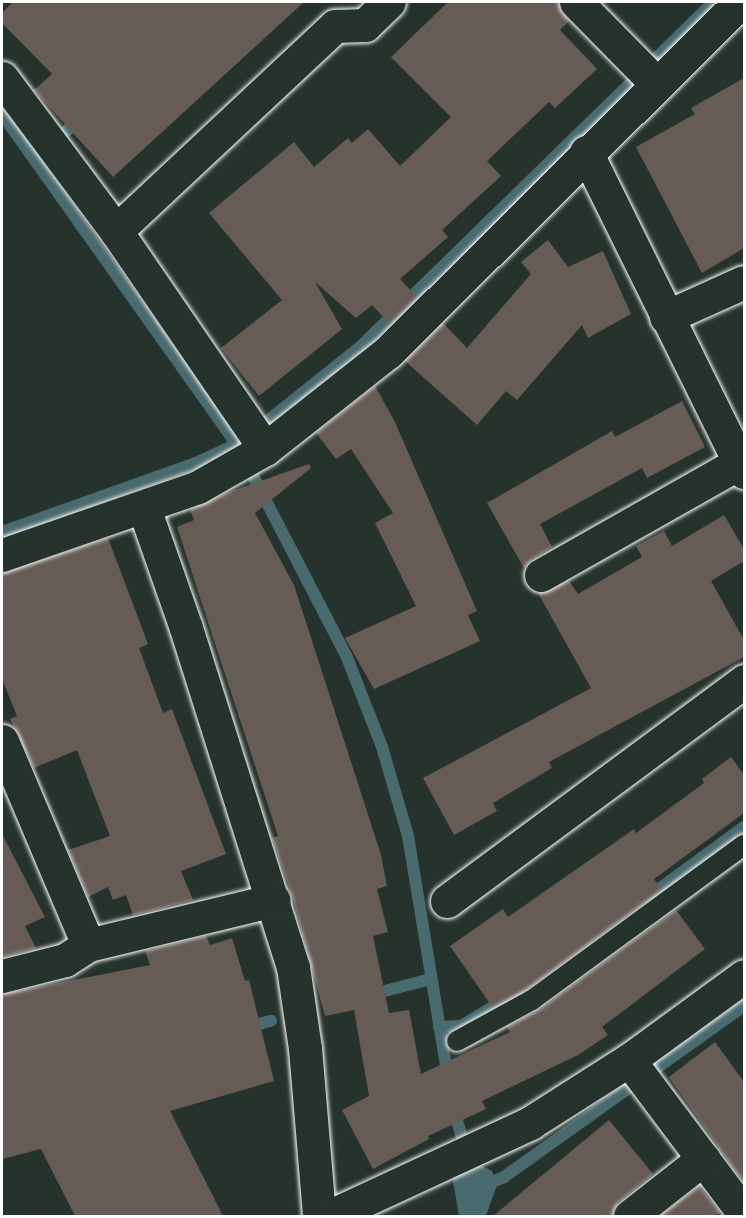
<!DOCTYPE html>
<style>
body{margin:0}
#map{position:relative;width:746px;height:1218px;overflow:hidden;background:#26332d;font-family:Dekko,sans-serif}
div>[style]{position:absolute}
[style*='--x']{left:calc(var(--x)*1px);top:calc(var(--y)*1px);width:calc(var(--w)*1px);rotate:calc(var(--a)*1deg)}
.water>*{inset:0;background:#496a6f}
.stream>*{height:12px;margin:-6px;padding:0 6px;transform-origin:6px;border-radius:6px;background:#496a6f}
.building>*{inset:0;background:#675b56}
.roads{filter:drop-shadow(0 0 2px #fff) drop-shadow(0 0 2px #fff)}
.service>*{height:20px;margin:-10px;padding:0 10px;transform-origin:10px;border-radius:10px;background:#26332d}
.minor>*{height:33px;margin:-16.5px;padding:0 16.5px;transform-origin:16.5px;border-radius:16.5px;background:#26332d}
span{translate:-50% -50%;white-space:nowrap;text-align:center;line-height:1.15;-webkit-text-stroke:6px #26332d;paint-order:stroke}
.frame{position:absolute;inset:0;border:3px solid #fff;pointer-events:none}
</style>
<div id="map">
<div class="water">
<i style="clip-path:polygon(478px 1164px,492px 1171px,497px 1185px,486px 1216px,459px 1216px,452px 1175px)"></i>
</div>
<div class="stream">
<i style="--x:2;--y:114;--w:406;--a:54.6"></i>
<i style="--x:237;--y:445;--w:237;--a:62.6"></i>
<i style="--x:346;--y:655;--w:99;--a:68.6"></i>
<i style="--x:382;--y:747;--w:93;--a:73.7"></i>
<i style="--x:408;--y:836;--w:245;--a:80.6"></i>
<i style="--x:64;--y:133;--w:23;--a:-41"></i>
<i style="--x:255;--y:431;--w:133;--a:-38.6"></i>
<i style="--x:359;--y:348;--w:496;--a:-44.3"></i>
<i style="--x:2;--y:532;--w:206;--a:-19.6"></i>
<i style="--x:196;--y:463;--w:50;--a:-25"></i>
<i style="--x:648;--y:897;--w:119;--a:-36.1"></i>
<i style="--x:369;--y:995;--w:64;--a:-14.5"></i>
<i style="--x:439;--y:1027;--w:22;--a:-3"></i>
<i style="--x:461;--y:1026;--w:66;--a:-30.8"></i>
<i style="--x:244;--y:1028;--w:28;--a:-15"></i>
<i style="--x:453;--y:1107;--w:46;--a:73.5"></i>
<i style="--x:481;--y:1186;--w:25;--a:-21"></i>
<i style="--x:504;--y:1177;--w:295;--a:-35.5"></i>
</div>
<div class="building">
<i style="clip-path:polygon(13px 2px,304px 2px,113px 177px,34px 90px,52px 74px,2px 23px,2px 13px)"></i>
<i style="clip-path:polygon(448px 2px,558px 2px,569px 21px,560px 30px,597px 69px,555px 108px,549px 102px,487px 161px,501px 176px,442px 230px,448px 237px,400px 279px,417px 297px,390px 324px,372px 305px,356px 318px,315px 282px,342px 329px,259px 396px,221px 348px,282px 300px,209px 213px,294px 142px,314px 167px,348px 138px,352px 143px,368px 129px,400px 166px,451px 117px,391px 57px)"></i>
<i style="clip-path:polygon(744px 78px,744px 248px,702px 273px,636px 147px,695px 114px,691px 108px)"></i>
<i style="clip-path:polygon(548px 240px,568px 267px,603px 251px,631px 314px,588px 338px,582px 325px,517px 400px,506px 391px,477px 425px,405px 361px,443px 323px,467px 348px,531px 274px,521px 262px)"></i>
<i style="clip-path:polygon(375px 386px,394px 420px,477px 611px,468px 615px,480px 641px,374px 689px,345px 638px,416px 606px,375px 523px,393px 513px,351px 449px,336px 459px,316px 433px)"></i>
<i style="clip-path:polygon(682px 401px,705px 447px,647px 478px,642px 468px,540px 524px,552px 547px,532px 559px,524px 568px,487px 503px,612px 431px,615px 437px)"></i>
<i style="clip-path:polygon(309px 464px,311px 468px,255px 513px,294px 585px,381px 855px,387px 886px,377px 889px,388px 932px,373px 936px,389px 1013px,409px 1010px,421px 1074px,510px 1032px,507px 1027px,539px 1010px,676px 910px,705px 949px,602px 1027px,608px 1035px,578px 1055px,482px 1101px,486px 1109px,428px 1136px,429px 1139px,373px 1169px,342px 1110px,369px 1096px,354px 1010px,325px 1016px,292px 895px,272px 838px,278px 836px,177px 527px,194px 520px,190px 510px,226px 493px)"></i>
<i style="clip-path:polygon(724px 515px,744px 549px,744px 561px,711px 581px,744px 640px,744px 657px,549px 762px,552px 768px,493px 803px,497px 811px,454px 835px,423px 778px,591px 688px,538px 593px,569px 581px,578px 594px,642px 557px,636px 546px,664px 531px,672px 546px)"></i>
<i style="clip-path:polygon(108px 538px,148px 644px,139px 648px,163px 713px,172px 709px,226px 854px,181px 871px,193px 900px,133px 915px,126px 895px,113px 900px,108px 887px,88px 897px,68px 850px,110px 836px,77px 750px,34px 768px,10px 719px,17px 716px,2px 679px,2px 573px)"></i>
<i style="clip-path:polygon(731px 757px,744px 775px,744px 813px,654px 879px,662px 890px,526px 990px,493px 1008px,450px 946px,503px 909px,508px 917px,634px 829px,636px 833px,704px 783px,702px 779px)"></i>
<i style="clip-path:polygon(2px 834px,45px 917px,25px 926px,36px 948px,2px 957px)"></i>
<i style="clip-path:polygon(206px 936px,210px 945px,232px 938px,245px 981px,249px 980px,274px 1081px,170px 1111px,223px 1216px,75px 1216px,41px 1149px,2px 1159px,2px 994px,150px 965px,145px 951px)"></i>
<i style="clip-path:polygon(715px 1042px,744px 1082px,744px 1183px,669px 1077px)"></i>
<i style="clip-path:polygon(609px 1120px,653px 1174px,618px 1202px,612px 1216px,493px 1216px)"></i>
<i style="clip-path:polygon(699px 1186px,720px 1213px,715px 1216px,660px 1216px)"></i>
</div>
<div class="roads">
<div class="service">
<i style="--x:457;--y:1041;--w:85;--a:-28.7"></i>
<i style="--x:532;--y:1000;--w:263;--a:-36.2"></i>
</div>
<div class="minor">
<i style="--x:576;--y:2;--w:115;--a:45.4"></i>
<i style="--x:2;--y:78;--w:191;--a:53.3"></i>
<i style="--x:116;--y:231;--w:264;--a:55.6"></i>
<i style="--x:586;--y:152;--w:357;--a:63.7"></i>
<i style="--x:116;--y:231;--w:300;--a:-43.1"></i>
<i style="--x:335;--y:26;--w:30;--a:-2"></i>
<i style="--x:365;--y:25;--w:33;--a:-44"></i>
<i style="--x:666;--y:317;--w:85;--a:-24.2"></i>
<i style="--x:144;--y:508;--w:127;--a:70.7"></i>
<i style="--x:186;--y:628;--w:355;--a:72.5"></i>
<i style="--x:293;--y:967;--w:82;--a:81.6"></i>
<i style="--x:305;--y:1048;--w:169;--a:85.2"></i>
<i style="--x:2;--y:555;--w:207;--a:-19.1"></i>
<i style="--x:198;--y:487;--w:77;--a:-29.6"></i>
<i style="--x:265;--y:449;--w:157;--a:-38.3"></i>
<i style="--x:388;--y:352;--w:496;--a:-44.8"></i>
<i style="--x:541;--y:575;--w:227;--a:-29.5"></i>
<i style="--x:2;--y:741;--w:221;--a:67.1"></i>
<i style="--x:447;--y:901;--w:370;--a:-36.5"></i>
<i style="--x:2;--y:976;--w:65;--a:-14.3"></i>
<i style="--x:65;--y:960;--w:27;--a:-33"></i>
<i style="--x:88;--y:945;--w:191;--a:-13.6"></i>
<i style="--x:629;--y:1060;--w:192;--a:53.2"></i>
<i style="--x:330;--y:1216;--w:221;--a:-24.9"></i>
<i style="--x:530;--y:1123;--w:117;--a:-32.5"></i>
<i style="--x:629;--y:1060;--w:142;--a:-36.1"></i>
<i style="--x:630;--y:1216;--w:93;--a:-38"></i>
</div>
</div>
<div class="frame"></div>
</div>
